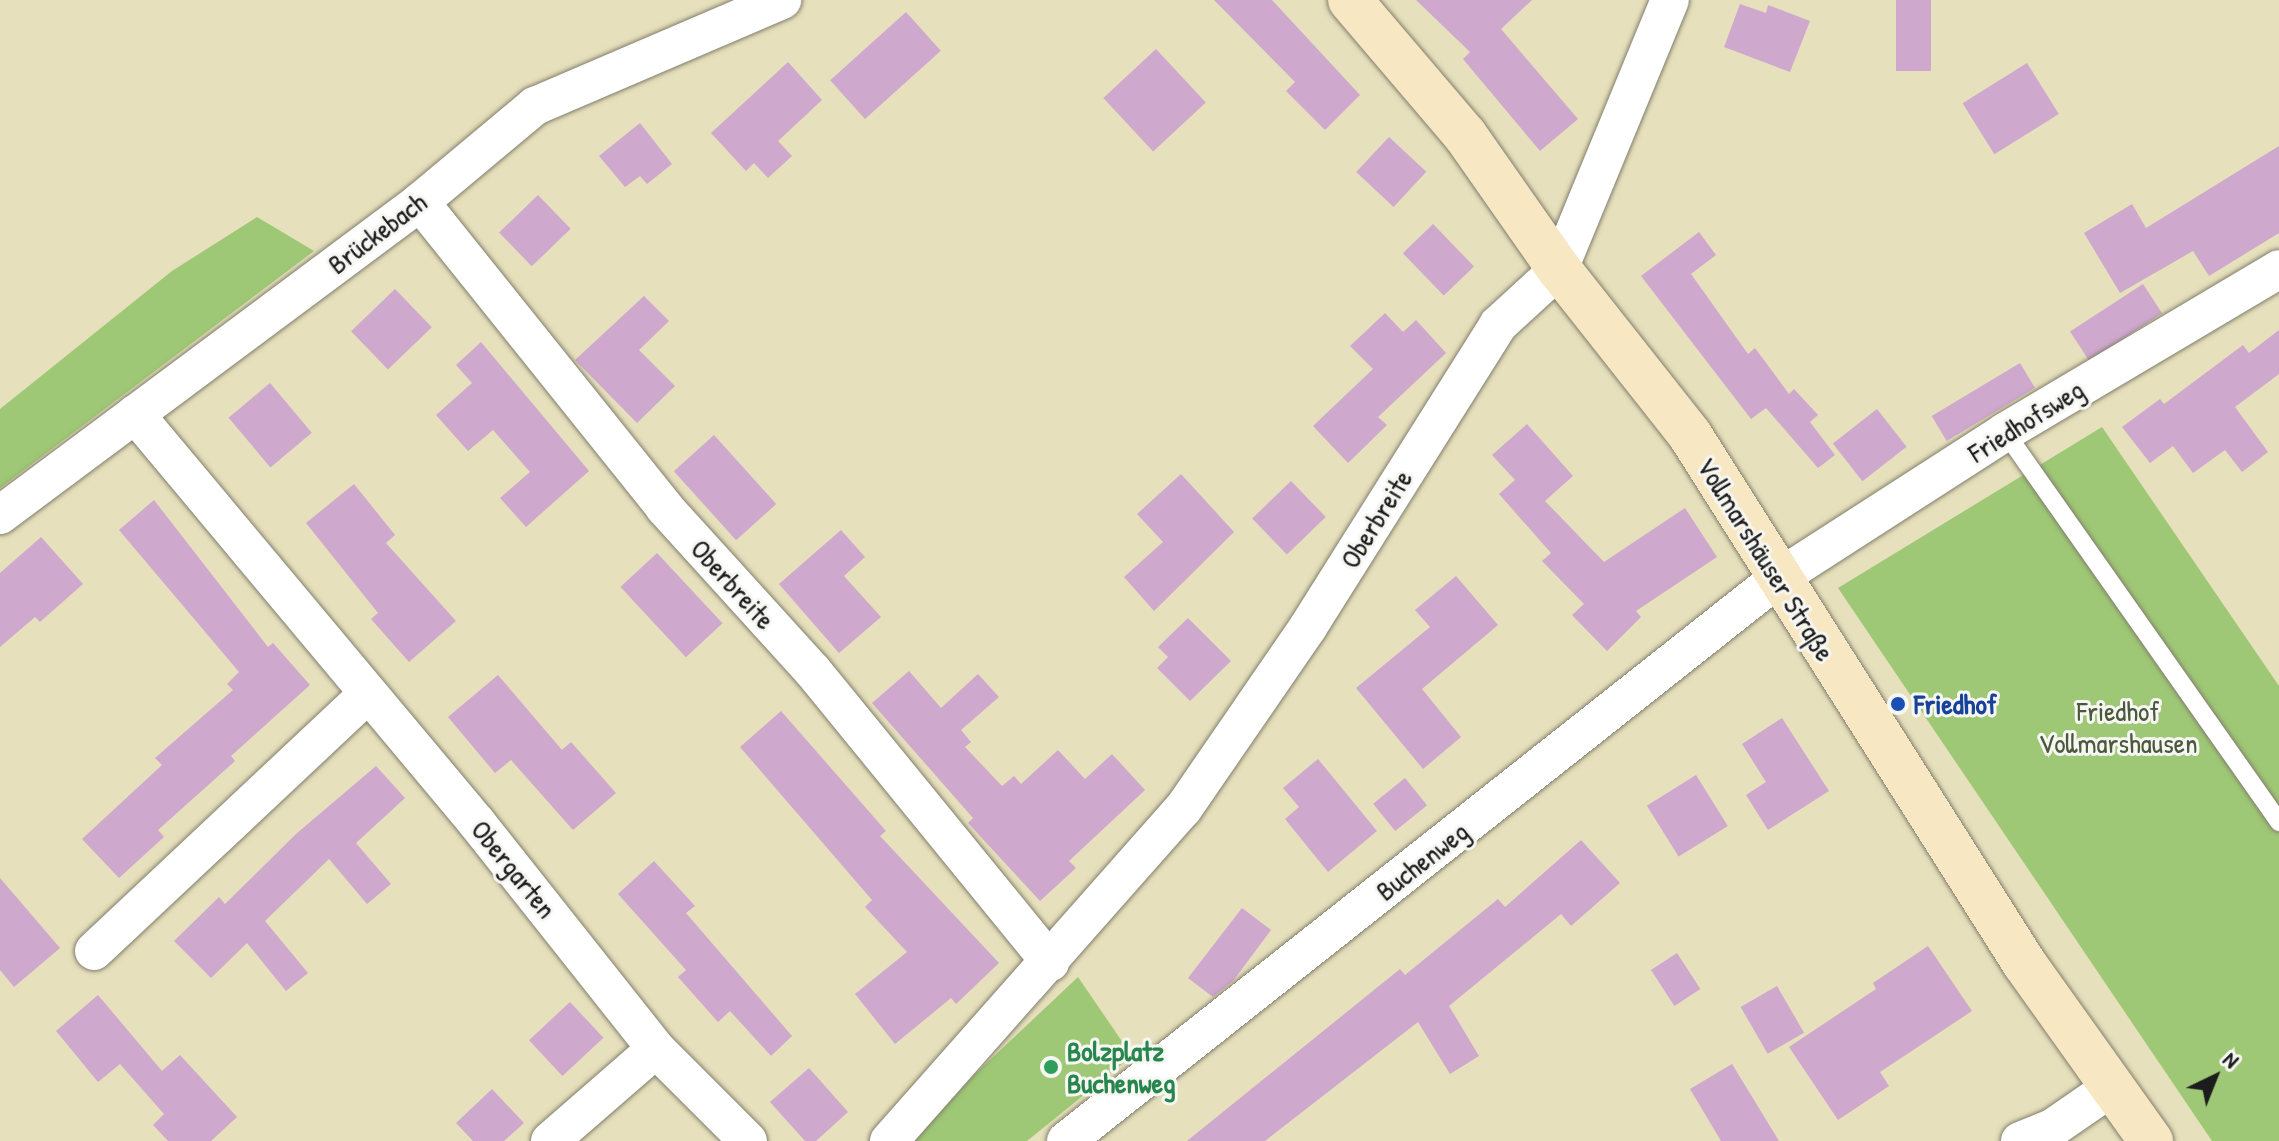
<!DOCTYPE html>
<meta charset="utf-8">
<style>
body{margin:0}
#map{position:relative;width:2279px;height:1141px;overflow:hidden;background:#e6e0bc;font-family:"Patrick Hand",sans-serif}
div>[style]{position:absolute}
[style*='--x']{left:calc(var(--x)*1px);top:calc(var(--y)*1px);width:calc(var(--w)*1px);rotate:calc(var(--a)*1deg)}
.green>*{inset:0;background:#9ec875}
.building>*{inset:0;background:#cfa8ce;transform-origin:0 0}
.roads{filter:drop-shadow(0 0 2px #817e6c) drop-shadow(0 0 2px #817e6c)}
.service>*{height:18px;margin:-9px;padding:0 9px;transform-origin:9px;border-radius:9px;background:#fff}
.minor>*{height:38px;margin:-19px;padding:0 19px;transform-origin:19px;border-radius:19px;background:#fff}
.secondary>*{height:44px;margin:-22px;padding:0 22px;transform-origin:22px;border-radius:22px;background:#f7e8c3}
.dots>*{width:22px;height:22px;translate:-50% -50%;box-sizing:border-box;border:4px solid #f6f6f2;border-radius:50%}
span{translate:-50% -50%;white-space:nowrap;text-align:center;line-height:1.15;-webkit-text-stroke:6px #f6f6f2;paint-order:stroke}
.street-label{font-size:28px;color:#1c1c1c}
.transit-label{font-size:28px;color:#164399;font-weight:700}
.left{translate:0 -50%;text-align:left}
.park-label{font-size:28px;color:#4a583b}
.leisure-label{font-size:28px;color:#27864d;font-weight:700}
.north{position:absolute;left:2175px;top:1037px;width:80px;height:80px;-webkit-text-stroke:6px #f6f6f2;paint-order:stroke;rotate:43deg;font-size:22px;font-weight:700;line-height:32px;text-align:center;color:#1c1c1c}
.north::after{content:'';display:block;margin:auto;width:28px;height:36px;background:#1c1c1c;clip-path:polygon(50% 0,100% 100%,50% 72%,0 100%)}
</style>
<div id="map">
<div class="green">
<i style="clip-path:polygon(257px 217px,314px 251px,0 488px,0 409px,172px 271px)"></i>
<i style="clip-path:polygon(2102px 427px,2279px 686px,2279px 1141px,2212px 1141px,1838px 588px)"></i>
<i style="clip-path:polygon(1078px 977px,1132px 1056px,1027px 1141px,914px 1141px,973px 1076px)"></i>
</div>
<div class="building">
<i style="clip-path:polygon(1214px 0,1272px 0,1360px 95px,1325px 130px,1286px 91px,1295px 82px)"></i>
<i style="clip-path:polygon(1416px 0,1532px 0,1501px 29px,1578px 119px,1540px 151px,1463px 59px,1470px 52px)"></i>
<i style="left:1896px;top:0;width:35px;height:71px"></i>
<i style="clip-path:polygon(1740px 4px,1766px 13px,1768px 5px,1810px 21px,1790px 72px,1724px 47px)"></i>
<i style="left:906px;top:12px;width:52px;height:102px;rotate:48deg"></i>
<i style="left:1156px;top:49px;width:73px;height:72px;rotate:47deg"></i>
<i style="clip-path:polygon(788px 62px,822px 100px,778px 141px,792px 156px,768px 178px,754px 163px,746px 171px,711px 133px)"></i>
<i style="left:2027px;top:63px;width:60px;height:76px;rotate:58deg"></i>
<i style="clip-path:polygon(640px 123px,672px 164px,647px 184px,640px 176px,625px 187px,599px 156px)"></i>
<i style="left:1389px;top:137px;width:51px;height:48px;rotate:43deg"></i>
<i style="clip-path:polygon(2279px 146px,2279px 233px,2209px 276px,2193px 251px,2120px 293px,2084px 233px,2132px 204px,2146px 228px)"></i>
<i style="left:538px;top:195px;width:47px;height:54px;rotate:46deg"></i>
<i style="left:1433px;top:224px;width:59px;height:42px;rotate:46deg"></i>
<i style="clip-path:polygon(1699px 232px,1716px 255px,1691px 274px,1748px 354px,1755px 348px,1789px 394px,1794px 389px,1818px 415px,1810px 422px,1835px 455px,1818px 468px,1766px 408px,1751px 419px,1641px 276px)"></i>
<i style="left:2143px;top:284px;width:35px;height:87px;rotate:57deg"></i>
<i style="left:395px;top:289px;width:53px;height:61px;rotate:46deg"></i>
<i style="clip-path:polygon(644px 296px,669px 321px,639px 350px,675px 386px,637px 423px,575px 360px)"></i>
<i style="clip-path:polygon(1385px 313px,1403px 332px,1416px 320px,1446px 353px,1378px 417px,1387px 425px,1348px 463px,1313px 426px,1373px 369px,1350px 346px)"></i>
<i style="clip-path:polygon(2279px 330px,2279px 374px,2235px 407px,2268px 452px,2242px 472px,2225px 450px,2193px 473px,2173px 446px,2150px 463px,2122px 427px,2160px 399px,2164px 404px,2243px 345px,2249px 353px)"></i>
<i style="clip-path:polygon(481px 342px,589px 471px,526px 527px,500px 498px,530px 472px,493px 430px,468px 451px,436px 415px,472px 383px,456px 365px)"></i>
<i style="left:2020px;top:363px;width:29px;height:103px;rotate:59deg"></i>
<i style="left:270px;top:383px;width:65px;height:54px;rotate:50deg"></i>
<i style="left:1877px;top:409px;width:48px;height:56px;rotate:52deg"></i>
<i style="clip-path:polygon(1527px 424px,1573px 476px,1545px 501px,1604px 562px,1685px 508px,1717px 557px,1636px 611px,1641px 617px,1607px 651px,1572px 615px,1584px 604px,1542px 561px,1551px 553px,1499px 494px,1515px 480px,1492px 455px)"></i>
<i style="left:714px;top:435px;width:93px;height:54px;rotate:48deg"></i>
<i style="clip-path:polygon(1181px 474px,1234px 532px,1154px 611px,1124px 577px,1163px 542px,1137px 514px)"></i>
<i style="left:1291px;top:481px;width:50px;height:54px;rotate:46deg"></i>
<i style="clip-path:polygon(354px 484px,395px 535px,386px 543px,456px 621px,409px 662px,371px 619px,378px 613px,306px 523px)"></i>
<i style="clip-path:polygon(154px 500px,268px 647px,273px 643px,310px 685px,231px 756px,235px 761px,158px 830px,164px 837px,119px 878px,82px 839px,162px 765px,155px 758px,233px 690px,227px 684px,239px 672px,119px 530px)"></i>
<i style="clip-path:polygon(841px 530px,865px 557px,844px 576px,881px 617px,839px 653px,779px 584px)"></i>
<i style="clip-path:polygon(41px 537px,83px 584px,40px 622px,35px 617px,0 647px,0 573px)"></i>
<i style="left:657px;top:553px;width:96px;height:50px;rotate:47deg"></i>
<i style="clip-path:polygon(1456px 576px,1498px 625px,1422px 689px,1461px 737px,1423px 769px,1356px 688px,1430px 627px,1415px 610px)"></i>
<i style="clip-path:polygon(1188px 618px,1231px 661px,1190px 701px,1157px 668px,1168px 657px,1158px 647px)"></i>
<i style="clip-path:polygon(909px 671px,941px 708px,978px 674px,999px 697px,961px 730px,971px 742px,965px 747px,1002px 786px,1014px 776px,1021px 784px,1058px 750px,1085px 779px,1112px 754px,1145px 790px,1069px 861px,1076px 868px,1040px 901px,968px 823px,973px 818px,872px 703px)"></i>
<i style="clip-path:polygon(498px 675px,562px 750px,571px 742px,616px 793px,573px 830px,511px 760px,495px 773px,448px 717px)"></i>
<i style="clip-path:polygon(781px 711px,886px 831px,880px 836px,999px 963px,956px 1004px,951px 998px,895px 1044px,855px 994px,907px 952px,865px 907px,872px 900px,740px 747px)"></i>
<i style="clip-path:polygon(1782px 718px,1829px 791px,1768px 830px,1746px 795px,1766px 782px,1742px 744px)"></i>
<i style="clip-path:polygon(1318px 759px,1377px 831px,1328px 872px,1285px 819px,1299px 807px,1283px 788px)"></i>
<i style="clip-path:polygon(376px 766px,405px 798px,356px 843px,391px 884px,367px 904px,329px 859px,265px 921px,308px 973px,286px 991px,247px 943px,211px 978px,174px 941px,219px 897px,225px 904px,296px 834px)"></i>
<i style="left:1696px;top:775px;width:60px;height:58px;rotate:58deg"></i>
<i style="left:1405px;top:778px;width:35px;height:41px;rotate:51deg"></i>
<i style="clip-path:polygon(1581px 840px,1620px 883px,1571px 926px,1561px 914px,1449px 1006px,1479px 1056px,1450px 1074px,1418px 1022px,1265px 1141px,1187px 1141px,1400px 969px,1405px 975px,1498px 899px,1505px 907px)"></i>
<i style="clip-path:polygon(654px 861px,695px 906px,686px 913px,792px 1036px,771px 1056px,730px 1011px,718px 1022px,678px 977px,686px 970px,618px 894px)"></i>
<i style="clip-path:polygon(0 878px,60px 948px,14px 987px,0 970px)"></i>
<i style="clip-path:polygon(1242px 908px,1271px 930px,1233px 981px,1213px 997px,1188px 978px)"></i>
<i style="clip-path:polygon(1928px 946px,1972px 1011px,1880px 1072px,1889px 1086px,1838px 1120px,1789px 1047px,1876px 989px,1873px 983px)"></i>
<i style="left:1677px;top:953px;width:43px;height:31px;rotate:57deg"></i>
<i style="left:1777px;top:986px;width:54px;height:42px;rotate:60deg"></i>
<i style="clip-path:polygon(98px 995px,162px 1071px,180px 1055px,237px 1117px,211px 1141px,168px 1141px,153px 1125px,164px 1114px,120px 1064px,98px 1082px,56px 1031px)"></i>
<i style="left:570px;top:1002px;width:49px;height:56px;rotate:47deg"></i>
<i style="clip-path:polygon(1732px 1064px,1779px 1141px,1721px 1141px,1690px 1089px)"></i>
<i style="clip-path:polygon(809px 1068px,848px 1112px,816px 1141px,805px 1141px,770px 1102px)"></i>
<i style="clip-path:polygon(492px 1089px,524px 1123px,504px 1141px,473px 1141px,456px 1123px)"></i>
</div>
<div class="roads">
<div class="service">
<i style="--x:2005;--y:432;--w:477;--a:54.9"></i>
</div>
<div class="minor">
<i style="--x:420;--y:202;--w:391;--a:51.3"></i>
<i style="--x:664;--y:507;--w:220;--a:47.8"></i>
<i style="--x:812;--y:670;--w:377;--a:50.8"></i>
<i style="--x:135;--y:414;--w:533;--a:50.1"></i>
<i style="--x:477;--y:823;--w:288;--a:51.6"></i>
<i style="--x:656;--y:1049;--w:130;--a:45"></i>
<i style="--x:0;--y:515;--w:524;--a:-36.69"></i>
<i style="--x:420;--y:202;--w:150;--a:-39.9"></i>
<i style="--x:535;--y:106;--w:269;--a:-23.2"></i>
<i style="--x:94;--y:951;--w:374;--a:-43.2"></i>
<i style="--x:550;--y:1141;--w:140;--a:-41"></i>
<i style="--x:889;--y:1141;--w:443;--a:-48.5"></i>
<i style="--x:1183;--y:809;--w:221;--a:-55.5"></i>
<i style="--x:1308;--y:627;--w:357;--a:-57.8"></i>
<i style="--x:1498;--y:325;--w:83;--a:-42.6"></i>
<i style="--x:1559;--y:269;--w:291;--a:-67.6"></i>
<i style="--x:1066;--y:1141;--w:906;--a:-38.32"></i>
<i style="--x:1777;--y:579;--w:271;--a:-32.8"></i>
<i style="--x:2005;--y:432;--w:319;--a:-30.7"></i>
<i style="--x:2020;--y:1141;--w:37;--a:-22"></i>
<i style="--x:2054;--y:1127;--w:70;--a:-34.6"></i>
</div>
<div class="secondary">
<i style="--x:1350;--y:0;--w:177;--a:49.6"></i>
<i style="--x:1465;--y:135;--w:164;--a:55"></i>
<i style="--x:1559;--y:269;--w:211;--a:51.7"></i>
<i style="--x:1690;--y:435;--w:625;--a:57.68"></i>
<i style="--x:2024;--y:963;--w:219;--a:54.5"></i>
</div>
</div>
<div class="dots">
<i style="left:1898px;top:704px;background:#1a4fb4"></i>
<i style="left:1051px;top:1067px;background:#2e9e5b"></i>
</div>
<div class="street-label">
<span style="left:377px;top:233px;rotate:-37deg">Brückebach</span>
<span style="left:2026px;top:421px;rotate:-32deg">Friedhofsweg</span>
<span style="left:1376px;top:519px;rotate:-58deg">Oberbreite</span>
<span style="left:1766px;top:559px;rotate:58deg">Vollmarshäuser Straße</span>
<span style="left:733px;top:584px;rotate:48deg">Oberbreite</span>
<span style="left:1422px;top:861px;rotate:-38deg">Buchenweg</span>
<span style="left:514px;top:869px;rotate:51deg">Obergarten</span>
</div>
<div class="transit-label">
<span class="left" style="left:1914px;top:704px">Friedhof</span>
</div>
<div class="park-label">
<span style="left:2118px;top:727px">Friedhof<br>Vollmarshausen</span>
</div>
<div class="leisure-label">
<span class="left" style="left:1067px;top:1067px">Bolzplatz<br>Buchenweg</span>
</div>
<div class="north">N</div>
</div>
